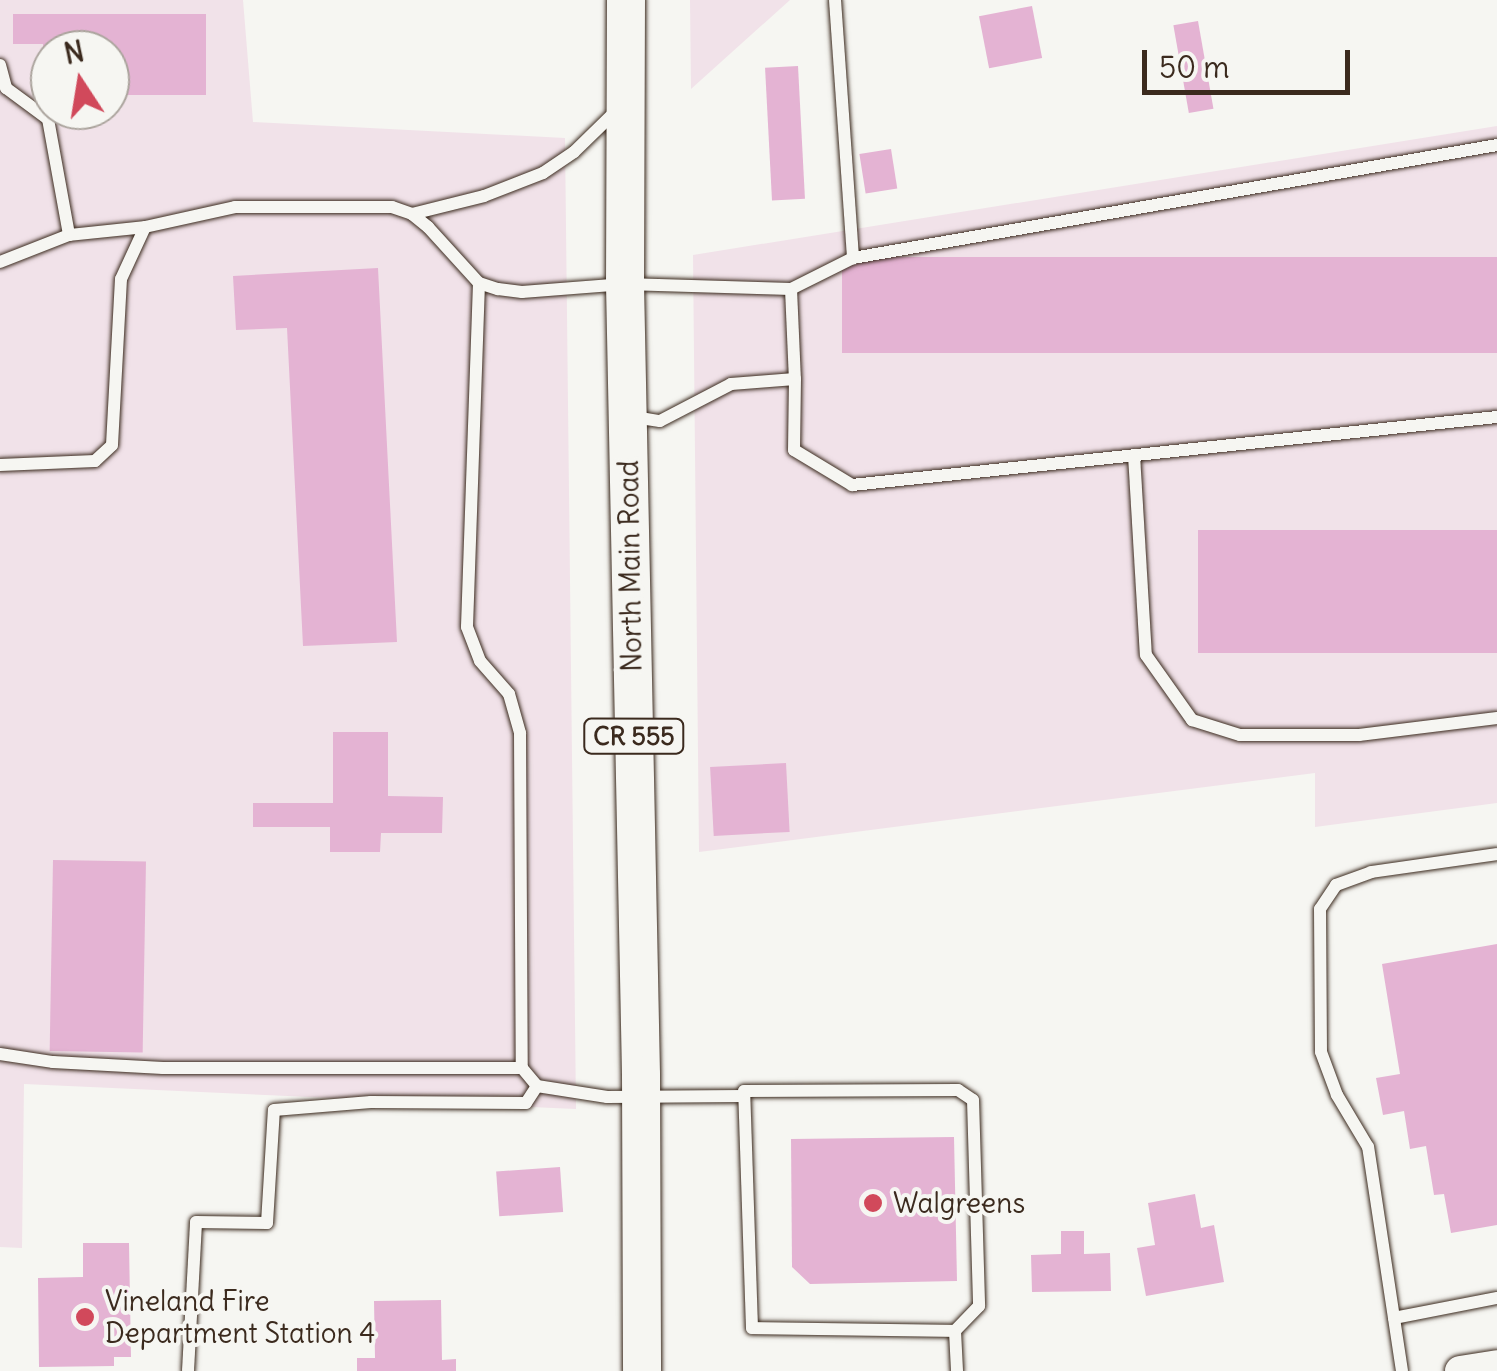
<!DOCTYPE html>
<style>
body{margin:0}
#map{position:relative;width:1497px;height:1371px;overflow:hidden;background:#f6f6f2;font-family:Delius,sans-serif}
div>[style]{position:absolute}
[style*='--x']{left:calc(var(--x)*1px);top:calc(var(--y)*1px);width:calc(var(--w)*1px);rotate:calc(var(--a)*1deg)}
.built>*{inset:0;background:#f1e2e9}
.building>*{inset:0;background:#e4b3d3;transform-origin:0 0}
.roads{filter:drop-shadow(0 0 2px #3b2a1e) drop-shadow(0 0 2px #3b2a1e)}
.service>*{height:12px;margin:-6px;padding:0 6px;transform-origin:6px;border-radius:6px;background:#f6f6f2}
.tertiary>*{height:30px;margin:-15px;padding:0 15px;transform-origin:15px;border-radius:15px;background:#f6f6f2}
.primary>*{height:38px;margin:-19px;padding:0 19px;transform-origin:19px;border-radius:19px;background:#f6f6f2}
.dots>*{width:28px;height:28px;translate:-50% -50%;box-sizing:border-box;border:5px solid #f6f6f2;border-radius:50%}
span{translate:-50% -50%;white-space:nowrap;text-align:center;line-height:1.15;-webkit-text-stroke:8px #f6f6f2;paint-order:stroke}
.shield-label span{padding:2px 8px;background:#f6f6f2;border:2px solid;border-radius:8px;-webkit-text-stroke-width:0}
.shield-label{font-size:25px;color:#3b2a1e;font-weight:700}
.street-label{font-size:28px;color:#3b2a1e}
.poi-label{font-size:28px;color:#3b2a1e}
.left{translate:0 -50%;text-align:left}
.north{position:absolute;left:30px;top:30px;width:100px;height:100px;box-sizing:border-box;background:#f6f6f2;border:2px solid #aba49d;border-radius:50%;rotate:348deg;font-size:28px;font-weight:700;line-height:40px;text-align:center;color:#3b2a1e}
.north::after{content:'';display:block;margin:auto;width:35px;height:45px;background:#d1495b;clip-path:polygon(50% 0,100% 100%,50% 72%,0 100%)}
.scale{position:absolute;left:1142px;top:50px;width:208px;height:45px;box-sizing:border-box;border:5px solid #3b2a1e;border-top:0;padding-left:12px;font-size:30px;line-height:35px;white-space:nowrap;color:#3b2a1e;-webkit-text-stroke:8px #f6f6f2;paint-order:stroke}
</style>
<div id="map">
<div class="built">
<i style="clip-path:polygon(evenodd,0 0,243px 0,253px 122px,565px 138px,576px 1109px,24px 1084px,22px 1248px,0 1247px,0 0,50px 50px,110px 50px,110px 110px,50px 110px,50px 50px)"></i>
<i style="clip-path:polygon(690px 0,790px 0,691px 89px)"></i>
<i style="clip-path:polygon(1497px 126px,1497px 803px,1315px 827px,1315px 773px,699px 852px,693px 255px)"></i>
</div>
<div class="building">
<i style="left:1032px;top:6px;width:53px;height:54px;rotate:79deg"></i>
<i style="clip-path:polygon(13px 14px,206px 14px,206px 95px,110px 95px,110px 50px,50px 50px,50px 94px,43px 94px,43px 44px,13px 44px)"></i>
<i style="left:1198px;top:21px;width:89px;height:25px;rotate:80deg"></i>
<i style="left:798px;top:66px;width:133px;height:33px;rotate:87deg"></i>
<i style="left:891px;top:149px;width:40px;height:32px;rotate:81deg"></i>
<i style="left:1497px;top:257px;width:96px;height:655px;rotate:90deg"></i>
<i style="clip-path:polygon(378px 268px,397px 642px,303px 646px,287px 328px,236px 330px,233px 276px)"></i>
<i style="left:1497px;top:530px;width:123px;height:299px;rotate:90deg"></i>
<i style="clip-path:polygon(333px 732px,388px 732px,388px 796px,443px 797px,442px 833px,381px 833px,380px 852px,330px 852px,330px 827px,253px 827px,253px 803px,333px 803px)"></i>
<i style="left:786px;top:763px;width:69px;height:76px;rotate:87deg"></i>
<i style="left:53px;top:860px;width:93px;height:191px;rotate:1deg"></i>
<i style="clip-path:polygon(1497px 944px,1497px 1225px,1451px 1233px,1444px 1194px,1434px 1195px,1426px 1146px,1410px 1149px,1404px 1111px,1383px 1115px,1376px 1078px,1400px 1074px,1382px 964px)"></i>
<i style="clip-path:polygon(954px 1137px,957px 1281px,810px 1284px,792px 1267px,791px 1139px)"></i>
<i style="left:560px;top:1167px;width:45px;height:64px;rotate:86deg"></i>
<i style="clip-path:polygon(1195px 1194px,1201px 1228px,1214px 1225px,1224px 1282px,1146px 1296px,1137px 1248px,1155px 1245px,1148px 1203px)"></i>
<i style="clip-path:polygon(1061px 1231px,1084px 1231px,1084px 1254px,1110px 1253px,1111px 1291px,1032px 1292px,1031px 1255px,1061px 1254px)"></i>
<i style="clip-path:polygon(83px 1243px,129px 1243px,131px 1357px,114px 1357px,114px 1366px,39px 1367px,38px 1278px,83px 1277px)"></i>
<i style="clip-path:polygon(441px 1300px,442px 1360px,456px 1359px,456px 1371px,357px 1371px,357px 1358px,375px 1358px,374px 1301px)"></i>
</div>
<div class="roads">
<div class="service">
<i style="--x:835;--y:0;--w:259;--a:86"></i>
<i style="--x:0;--y:65;--w:24;--a:75"></i>
<i style="--x:6;--y:88;--w:52;--a:36.4"></i>
<i style="--x:48;--y:119;--w:118;--a:79.7"></i>
<i style="--x:412;--y:214;--w:74;--a:-14"></i>
<i style="--x:484;--y:196;--w:63;--a:-21.3"></i>
<i style="--x:543;--y:173;--w:37;--a:-34"></i>
<i style="--x:574;--y:152;--w:60;--a:-44.3"></i>
<i style="--x:0;--y:262;--w:74;--a:-21.4"></i>
<i style="--x:69;--y:235;--w:76;--a:-6"></i>
<i style="--x:479;--y:283;--w:344;--a:92"></i>
<i style="--x:467;--y:627;--w:36;--a:69"></i>
<i style="--x:480;--y:661;--w:44;--a:48.7"></i>
<i style="--x:509;--y:694;--w:41;--a:74.2"></i>
<i style="--x:520;--y:733;--w:335;--a:89.7"></i>
<i style="--x:522;--y:1068;--w:23;--a:50"></i>
<i style="--x:537;--y:1086;--w:71;--a:8.9"></i>
<i style="--x:607;--y:1097;--w:137;--a:-0.4"></i>
<i style="--x:791;--y:289;--w:90;--a:87.5"></i>
<i style="--x:634;--y:417;--w:26;--a:9"></i>
<i style="--x:660;--y:421;--w:80;--a:-27.5"></i>
<i style="--x:731;--y:384;--w:64;--a:-4.5"></i>
<i style="--x:795;--y:379;--w:71;--a:90.8"></i>
<i style="--x:794;--y:450;--w:68;--a:31.1"></i>
<i style="--x:852;--y:485;--w:649;--a:-6.02"></i>
<i style="--x:1134;--y:455;--w:200;--a:86.6"></i>
<i style="--x:1146;--y:655;--w:80;--a:54.7"></i>
<i style="--x:1192;--y:720;--w:50;--a:17.4"></i>
<i style="--x:1240;--y:735;--w:119;--a:0"></i>
<i style="--x:1359;--y:735;--w:139;--a:-7"></i>
<i style="--x:0;--y:465;--w:95;--a:-2.4"></i>
<i style="--x:95;--y:461;--w:23;--a:-43"></i>
<i style="--x:112;--y:445;--w:166;--a:-86.9"></i>
<i style="--x:121;--y:279;--w:57;--a:-65.2"></i>
<i style="--x:145;--y:227;--w:92;--a:-12.5"></i>
<i style="--x:235;--y:207;--w:157;--a:0"></i>
<i style="--x:392;--y:207;--w:21;--a:19"></i>
<i style="--x:412;--y:214;--w:21;--a:39"></i>
<i style="--x:428;--y:227;--w:76;--a:47.7"></i>
<i style="--x:479;--y:283;--w:20;--a:18"></i>
<i style="--x:498;--y:289;--w:24;--a:7"></i>
<i style="--x:522;--y:292;--w:103;--a:-4.4"></i>
<i style="--x:625;--y:284;--w:166;--a:1.7"></i>
<i style="--x:791;--y:289;--w:69;--a:-26.6"></i>
<i style="--x:853;--y:258;--w:654;--a:-9.95"></i>
<i style="--x:0;--y:1054;--w:54;--a:8.6"></i>
<i style="--x:53;--y:1062;--w:110;--a:3.1"></i>
<i style="--x:163;--y:1068;--w:359;--a:0"></i>
<i style="--x:1394;--y:1318;--w:105;--a:-11"></i>
<i style="--x:955;--y:1331;--w:203;--a:-179.2"></i>
<i style="--x:752;--y:1328;--w:237;--a:-91.9"></i>
<i style="--x:744;--y:1091;--w:214;--a:-0.3"></i>
<i style="--x:958;--y:1090;--w:18;--a:34"></i>
<i style="--x:973;--y:1100;--w:206;--a:88.3"></i>
<i style="--x:979;--y:1306;--w:35;--a:134"></i>
<i style="--x:955;--y:1331;--w:40;--a:87.1"></i>
<i style="--x:188;--y:1371;--w:149;--a:-86.9"></i>
<i style="--x:196;--y:1222;--w:71;--a:0.8"></i>
<i style="--x:267;--y:1223;--w:113;--a:-86.5"></i>
<i style="--x:274;--y:1110;--w:97;--a:-4.7"></i>
<i style="--x:371;--y:1102;--w:155;--a:0.4"></i>
<i style="--x:526;--y:1103;--w:20;--a:-57"></i>
<i style="--x:1402;--y:1371;--w:227;--a:-98.6"></i>
<i style="--x:1368;--y:1147;--w:61;--a:-120.8"></i>
<i style="--x:1337;--y:1095;--w:46;--a:-110.4"></i>
<i style="--x:1321;--y:1052;--w:143;--a:-90.4"></i>
<i style="--x:1320;--y:909;--w:29;--a:-56"></i>
<i style="--x:1336;--y:885;--w:37;--a:-20"></i>
<i style="--x:1371;--y:872;--w:127;--a:-8.1"></i>
</div>
<div class="tertiary">
<i style="--x:1460;--y:1371;--w:37;--a:-9"></i>
</div>
<div class="primary">
<i style="--x:626;--y:0;--w:284;--a:90.2"></i>
<i style="--x:625;--y:284;--w:791;--a:88.84"></i>
<i style="--x:641;--y:1075;--w:296;--a:89.8"></i>
</div>
</div>
<div class="dots">
<i style="left:873px;top:1203px;background:#d1495b"></i>
<i style="left:85px;top:1317px;background:#d1495b"></i>
</div>
<div class="shield-label">
<span style="left:634px;top:736px">CR 555</span>
</div>
<div class="street-label">
<span style="left:630px;top:566px;rotate:-91deg">North Main Road</span>
</div>
<div class="poi-label">
<span class="left" style="left:893px;top:1203px">Walgreens</span>
<span class="left" style="left:105px;top:1317px">Vineland Fire<br>Department Station 4</span>
</div>
<div class="north">N</div>
<div class="scale">50 m</div>
</div>
